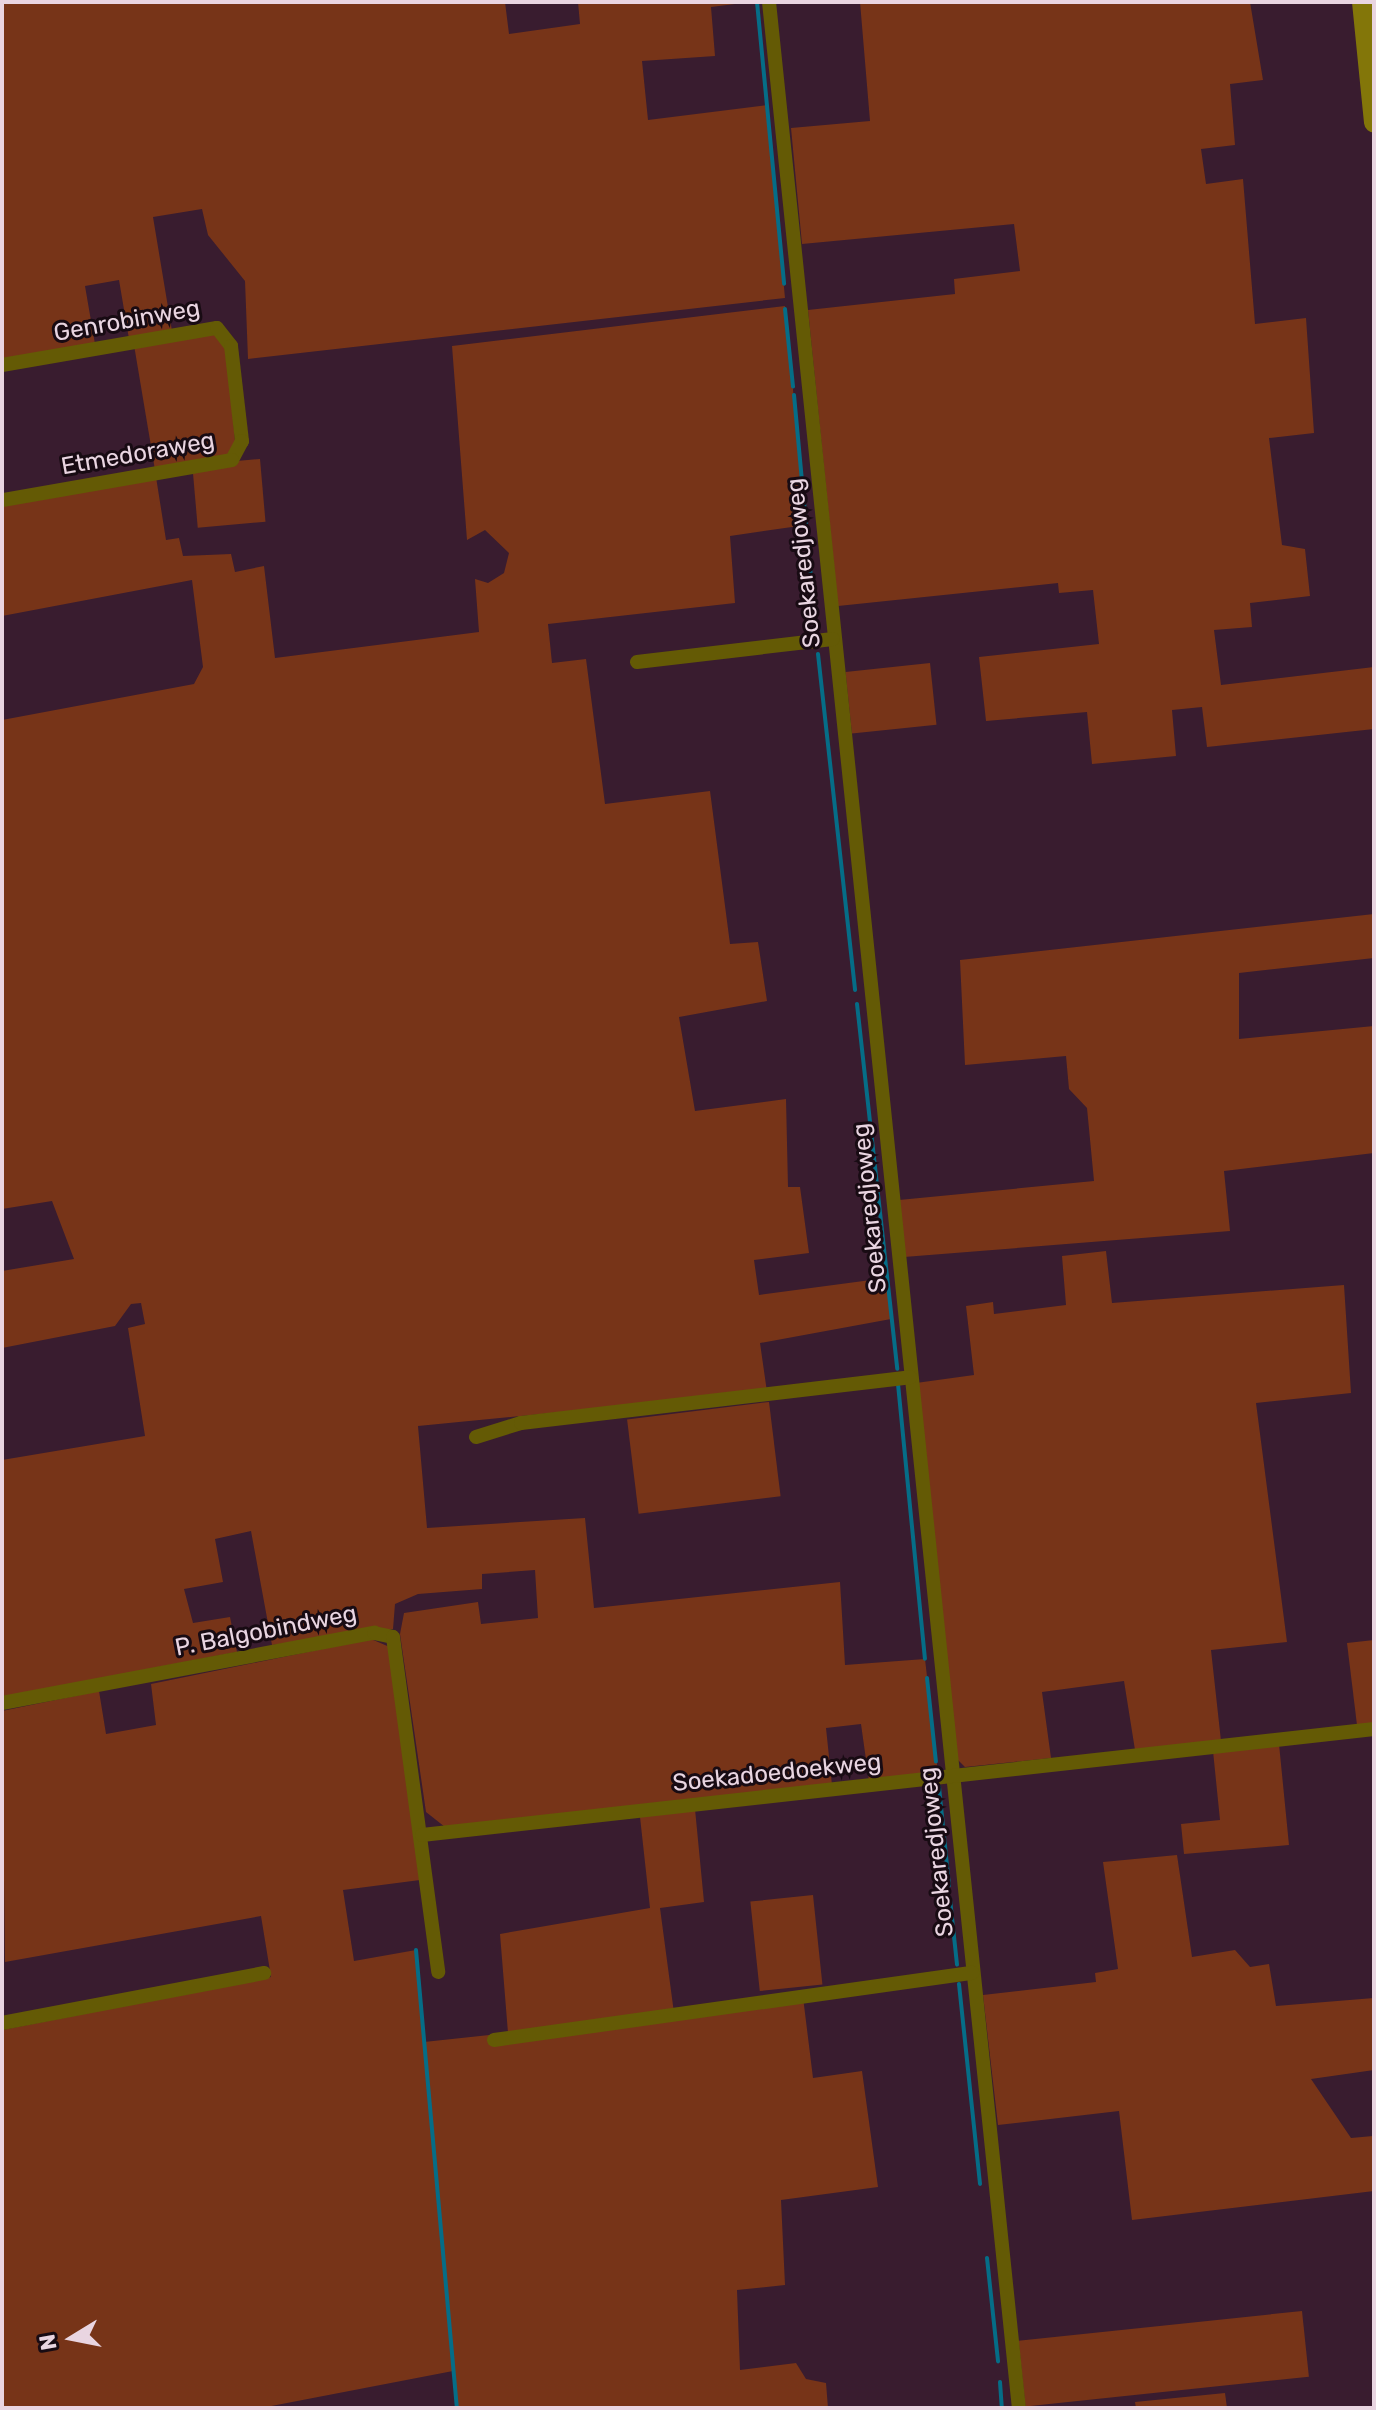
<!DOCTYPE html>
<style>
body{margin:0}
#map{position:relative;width:1376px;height:2410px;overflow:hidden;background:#391c2f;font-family:Rubik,sans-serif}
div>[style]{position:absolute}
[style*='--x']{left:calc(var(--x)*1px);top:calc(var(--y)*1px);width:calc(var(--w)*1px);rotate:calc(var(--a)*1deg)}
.green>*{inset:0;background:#773418;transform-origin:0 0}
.stream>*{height:4px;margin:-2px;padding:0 2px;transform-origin:2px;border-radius:2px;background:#056d87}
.street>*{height:14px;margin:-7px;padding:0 7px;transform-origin:7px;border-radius:7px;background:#645a05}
.secondary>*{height:20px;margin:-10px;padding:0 10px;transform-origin:10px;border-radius:10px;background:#837609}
span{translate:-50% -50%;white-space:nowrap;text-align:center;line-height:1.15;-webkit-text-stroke:6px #180b13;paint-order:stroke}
.street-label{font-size:24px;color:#e9d5e1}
.frame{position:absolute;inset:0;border:4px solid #e9d5e1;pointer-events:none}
.north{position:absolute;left:32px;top:2298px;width:80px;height:80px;-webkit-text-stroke:6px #180b13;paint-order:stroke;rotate:260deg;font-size:22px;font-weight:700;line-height:32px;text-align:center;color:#e9d5e1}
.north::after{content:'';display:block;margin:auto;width:28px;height:36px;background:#e9d5e1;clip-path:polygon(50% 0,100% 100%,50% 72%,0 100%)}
</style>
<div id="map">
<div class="green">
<i style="clip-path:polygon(2px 2px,505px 2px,509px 34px,580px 24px,578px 2px,751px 2px,711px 7px,715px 56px,642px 61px,648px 120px,767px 105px,785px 298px,248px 359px,245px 281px,208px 235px,202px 209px,153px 217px,172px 331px,129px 339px,119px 280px,85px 286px,95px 344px,2px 360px)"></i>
<i style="clip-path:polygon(860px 2px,1250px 2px,1263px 80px,1230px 84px,1235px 145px,1201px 149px,1206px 184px,1243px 179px,1255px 324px,1306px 318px,1314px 433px,1269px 438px,1282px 545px,1305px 549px,1310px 596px,1250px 603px,1252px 627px,1214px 630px,1221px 685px,1374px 667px,1374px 729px,1207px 747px,1202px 707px,1172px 710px,1176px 756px,1092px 764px,1087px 712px,986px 721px,979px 657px,1099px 644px,1093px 590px,1059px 593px,1058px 583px,838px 606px,808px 310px,955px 294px,954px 279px,1020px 271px,1014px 224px,802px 244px,791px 128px,870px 121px)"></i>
<i style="clip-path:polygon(785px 306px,806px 525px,730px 536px,735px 603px,548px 624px,552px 663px,586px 659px,605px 804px,710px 791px,730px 944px,758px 942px,767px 1001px,679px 1017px,695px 1111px,786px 1099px,788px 1187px,800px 1187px,809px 1253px,754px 1260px,759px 1295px,886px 1278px,891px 1319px,760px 1343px,767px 1392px,418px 1426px,427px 1528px,585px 1518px,594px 1608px,840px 1582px,845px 1665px,925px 1659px,938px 1773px,869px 1781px,861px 1724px,826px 1728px,832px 1785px,445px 1827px,426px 1812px,400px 1634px,404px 1613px,478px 1602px,481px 1624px,538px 1618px,535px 1570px,482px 1574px,482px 1589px,418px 1594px,395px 1604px,393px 1629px,272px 1645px,251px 1531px,215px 1539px,223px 1582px,184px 1589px,193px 1623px,230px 1617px,237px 1652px,2px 1697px,2px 1460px,145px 1436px,128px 1328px,145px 1324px,141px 1303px,131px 1304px,115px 1326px,2px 1348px,2px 1271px,74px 1259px,52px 1201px,2px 1209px,2px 720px,194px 684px,203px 667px,192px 580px,2px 616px,2px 504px,156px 477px,166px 540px,179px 538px,183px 556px,231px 554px,235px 572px,264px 566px,275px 658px,479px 632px,475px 579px,488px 583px,504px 573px,509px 553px,485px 530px,467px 540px,452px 346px)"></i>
<i style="clip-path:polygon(217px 333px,227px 347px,236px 453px,155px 470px,134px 345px)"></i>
<i style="left:260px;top:459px;width:63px;height:68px;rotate:85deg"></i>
<i style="left:930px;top:663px;width:62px;height:85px;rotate:84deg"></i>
<i style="clip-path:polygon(1374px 914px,1374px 958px,1239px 973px,1239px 1039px,1374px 1026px,1374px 1153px,1224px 1171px,1230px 1231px,904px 1257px,899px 1200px,1094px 1181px,1087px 1108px,1069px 1089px,1066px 1056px,965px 1065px,960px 960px)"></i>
<i style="clip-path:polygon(1106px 1251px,1112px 1303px,1344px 1285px,1351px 1393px,1256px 1403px,1287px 1642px,1211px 1650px,1221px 1741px,1135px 1750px,1124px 1681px,1042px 1692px,1051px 1758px,965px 1767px,956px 1758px,916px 1383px,974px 1375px,966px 1306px,993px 1302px,994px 1314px,1066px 1305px,1062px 1256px)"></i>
<i style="left:769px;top:1402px;width:95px;height:143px;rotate:83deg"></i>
<i style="clip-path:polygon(371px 1639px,392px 1648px,420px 1880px,343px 1890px,354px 1961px,416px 1950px,424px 2042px,508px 2033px,500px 1934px,650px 1908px,640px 1817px,695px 1809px,704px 1902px,660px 1908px,674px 2013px,803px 1997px,813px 2078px,862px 2071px,878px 2187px,781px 2200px,785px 2285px,737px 2290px,740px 2370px,796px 2363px,806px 2379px,826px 2383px,828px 2408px,457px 2408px,453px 2371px,261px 2408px,2px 2408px,2px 2030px,271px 1977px,261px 1916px,5px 1962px,2px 1711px,99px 1691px,106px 1734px,156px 1725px,151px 1684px)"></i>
<i style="clip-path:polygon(1374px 1640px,1374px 1723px,1357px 1725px,1347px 1643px)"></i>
<i style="clip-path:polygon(1279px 1744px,1289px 1845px,1184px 1854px,1181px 1824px,1220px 1820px,1213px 1751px)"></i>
<i style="clip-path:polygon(1177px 1855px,1192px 1957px,1235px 1950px,1250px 1967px,1269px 1964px,1276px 2006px,1374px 1998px,1374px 2070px,1311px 2079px,1351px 2138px,1373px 2136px,1374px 2191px,1132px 2220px,1119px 2111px,998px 2125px,983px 1995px,1096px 1982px,1095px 1973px,1118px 1969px,1103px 1862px)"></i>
<i style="left:813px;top:1895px;width:90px;height:63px;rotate:84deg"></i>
<i style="left:1302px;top:2311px;width:66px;height:285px;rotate:84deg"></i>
<i style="clip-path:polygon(1225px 2393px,1227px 2408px,1136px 2408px,1135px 2402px)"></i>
</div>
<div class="stream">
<i style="--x:757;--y:2;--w:283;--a:84.5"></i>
<i style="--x:785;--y:309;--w:78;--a:84.1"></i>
<i style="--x:794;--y:395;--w:238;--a:84.7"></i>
<i style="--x:818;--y:654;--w:338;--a:83.7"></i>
<i style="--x:857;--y:1004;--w:367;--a:83.7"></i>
<i style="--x:898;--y:1384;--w:276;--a:84.4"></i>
<i style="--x:927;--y:1678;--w:84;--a:83.9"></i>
<i style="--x:939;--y:1787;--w:99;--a:84.2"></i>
<i style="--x:950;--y:1899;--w:66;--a:83.9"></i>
<i style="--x:416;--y:1950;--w:460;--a:84.9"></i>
<i style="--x:959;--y:1984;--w:201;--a:84"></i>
<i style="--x:987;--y:2258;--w:104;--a:83.9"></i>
<i style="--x:1000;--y:2382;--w:26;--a:86"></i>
</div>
<div class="street">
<i style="--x:769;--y:2;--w:2419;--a:84.07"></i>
<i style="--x:2;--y:365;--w:218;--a:-9.8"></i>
<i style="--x:217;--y:328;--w:23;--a:52"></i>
<i style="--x:231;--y:346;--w:96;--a:83.4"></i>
<i style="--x:242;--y:441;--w:21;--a:118"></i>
<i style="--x:232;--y:460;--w:233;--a:170.1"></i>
<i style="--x:637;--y:662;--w:197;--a:-6.7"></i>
<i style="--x:476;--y:1437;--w:47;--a:-17.3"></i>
<i style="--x:521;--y:1423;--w:392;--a:-6.7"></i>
<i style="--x:2;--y:1703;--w:379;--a:-10.7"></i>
<i style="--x:374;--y:1633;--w:19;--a:12"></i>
<i style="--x:393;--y:1637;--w:338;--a:82.3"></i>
<i style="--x:422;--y:1835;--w:958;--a:-6.35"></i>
<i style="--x:2;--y:2023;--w:267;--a:-10.8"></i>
<i style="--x:494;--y:2040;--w:483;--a:-8"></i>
</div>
<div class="secondary">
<i style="--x:1362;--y:2;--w:121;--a:84.3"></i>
</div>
<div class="street-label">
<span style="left:127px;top:321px;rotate:-10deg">Genrobinweg</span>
<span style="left:138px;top:454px;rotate:-10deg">Etmedoraweg</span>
<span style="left:804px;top:563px;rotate:-96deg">Soekaredjoweg</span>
<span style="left:870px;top:1208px;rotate:-96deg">Soekaredjoweg</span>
<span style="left:266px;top:1631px;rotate:-11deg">P. Balgobindweg</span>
<span style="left:777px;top:1773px;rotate:-6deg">Soekadoedoekweg</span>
<span style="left:937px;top:1852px;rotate:-96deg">Soekaredjoweg</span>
</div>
<div class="frame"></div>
<div class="north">N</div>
</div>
